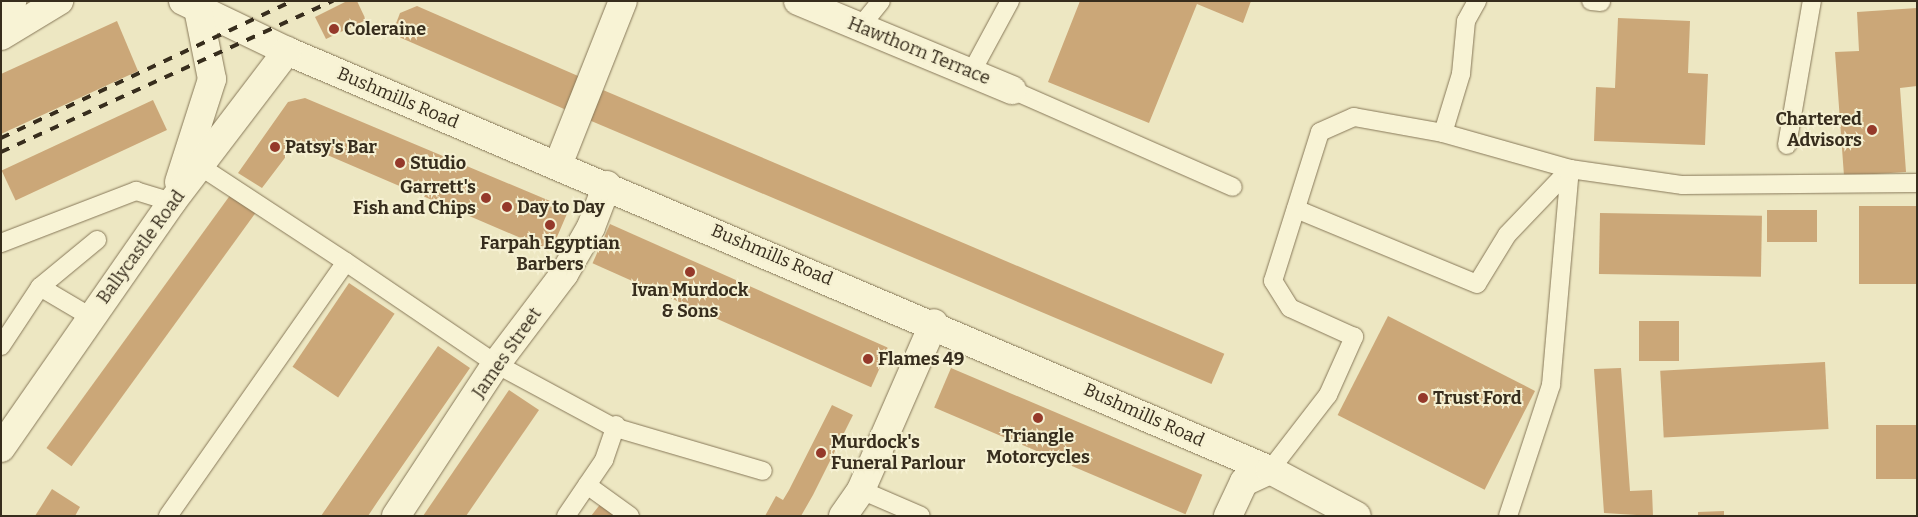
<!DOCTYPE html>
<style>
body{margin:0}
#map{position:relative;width:1918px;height:517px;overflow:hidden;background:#ede7c2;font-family:Bitter,serif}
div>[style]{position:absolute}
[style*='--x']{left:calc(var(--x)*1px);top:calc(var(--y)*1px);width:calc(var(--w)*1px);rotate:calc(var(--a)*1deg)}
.building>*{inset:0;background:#cba778;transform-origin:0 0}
.roads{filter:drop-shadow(0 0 1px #877859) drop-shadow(0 0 1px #877859)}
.service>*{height:18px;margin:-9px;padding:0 9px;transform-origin:9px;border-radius:9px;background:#f8f3d5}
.minor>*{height:28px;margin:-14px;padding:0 14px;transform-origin:14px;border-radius:14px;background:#f8f3d5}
.secondary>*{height:28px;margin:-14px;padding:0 14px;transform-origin:14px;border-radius:14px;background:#f8f3d5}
.rail>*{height:4px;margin-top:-2px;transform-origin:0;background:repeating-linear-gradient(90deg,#372d1d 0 9px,transparent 0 18px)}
.dots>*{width:14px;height:14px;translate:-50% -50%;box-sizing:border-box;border:2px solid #f5f0d1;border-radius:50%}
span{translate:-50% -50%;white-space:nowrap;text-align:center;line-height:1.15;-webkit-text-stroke:4px #f5f0d1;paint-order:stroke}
.poi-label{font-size:18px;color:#372d1d;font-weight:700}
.left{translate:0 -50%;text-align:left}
.right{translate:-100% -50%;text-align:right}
.street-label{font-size:18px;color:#372d1d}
.frame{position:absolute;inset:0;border:2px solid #372d1d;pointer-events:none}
</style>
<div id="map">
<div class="building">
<i style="clip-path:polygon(347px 1px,357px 1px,366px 20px,326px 39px,315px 17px)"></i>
<i style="clip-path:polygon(1080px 1px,1251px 1px,1243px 23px,1197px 4px,1149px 123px,1048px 82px)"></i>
<i style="clip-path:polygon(417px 6px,585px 79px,571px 112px,392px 34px,400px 13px)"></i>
<i style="clip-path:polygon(1917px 8px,1917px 86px,1900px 88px,1906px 172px,1844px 176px,1835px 52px,1859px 51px,1857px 12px)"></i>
<i style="clip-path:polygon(1618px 18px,1690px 21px,1688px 73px,1708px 74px,1705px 145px,1594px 141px,1596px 87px,1615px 88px)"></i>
<i style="clip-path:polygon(117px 21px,138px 71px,1px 134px,1px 74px)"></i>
<i style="left:603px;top:90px;width:675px;height:33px;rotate:23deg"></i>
<i style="clip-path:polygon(305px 98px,569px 209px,551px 251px,297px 142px,262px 188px,238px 173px,288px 102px)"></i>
<i style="left:153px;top:100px;width:33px;height:167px;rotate:65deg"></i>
<i style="left:231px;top:194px;width:31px;height:314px;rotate:36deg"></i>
<i style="left:1917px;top:206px;width:78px;height:58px;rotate:90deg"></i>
<i style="left:1767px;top:210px;width:50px;height:32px"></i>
<i style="left:1600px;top:213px;width:162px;height:61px;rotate:1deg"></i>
<i style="left:610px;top:224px;width:305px;height:43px;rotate:24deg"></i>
<i style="left:349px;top:283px;width:55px;height:101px;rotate:34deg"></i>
<i style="left:1388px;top:316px;width:165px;height:111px;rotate:27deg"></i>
<i style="left:1639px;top:321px;width:40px;height:40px"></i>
<i style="clip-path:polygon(438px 346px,470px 368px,378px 501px,368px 516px,321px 516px)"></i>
<i style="left:1825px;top:362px;width:67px;height:165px;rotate:87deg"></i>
<i style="left:951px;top:368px;width:273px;height:43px;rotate:23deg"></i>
<i style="clip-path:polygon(1621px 368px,1630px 491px,1652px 490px,1653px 516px,1604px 513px,1594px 369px)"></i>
<i style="clip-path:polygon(509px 390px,539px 410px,466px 516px,423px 516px)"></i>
<i style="clip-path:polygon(832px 405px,853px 415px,813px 495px,801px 516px,765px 516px,776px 496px,783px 500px,789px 490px)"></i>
<i style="left:1917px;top:425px;width:54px;height:41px;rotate:90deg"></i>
<i style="clip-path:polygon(52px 489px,80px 507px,75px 516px,35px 516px)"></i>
<i style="clip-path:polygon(602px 502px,620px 516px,591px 516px)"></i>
<i style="clip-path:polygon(1724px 511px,1724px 516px,1698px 516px,1698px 512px)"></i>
</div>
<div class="roads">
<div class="service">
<i style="--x:1591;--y:1;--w:10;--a:6"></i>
<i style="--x:860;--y:27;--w:33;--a:-51"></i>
<i style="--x:971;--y:73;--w:82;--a:-61.6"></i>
<i style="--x:1012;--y:90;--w:241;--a:23.7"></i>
<i style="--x:1443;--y:133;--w:62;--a:-73"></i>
<i style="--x:1461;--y:74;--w:53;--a:-84.6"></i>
<i style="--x:1466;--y:21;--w:23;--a:-61"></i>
<i style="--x:1787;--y:145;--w:146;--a:-80.2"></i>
<i style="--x:1;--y:243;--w:145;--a:-21.1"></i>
<i style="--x:136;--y:191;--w:38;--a:17"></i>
<i style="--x:346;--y:262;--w:181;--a:34.2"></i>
<i style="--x:496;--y:364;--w:133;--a:28.3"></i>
<i style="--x:613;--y:427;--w:156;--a:16.3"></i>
<i style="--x:40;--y:287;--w:59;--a:30.5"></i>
<i style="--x:1;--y:346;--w:71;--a:-56.5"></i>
<i style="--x:40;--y:287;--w:74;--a:-39.5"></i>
<i style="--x:1270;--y:470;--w:95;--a:-52.3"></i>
<i style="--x:1328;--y:395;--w:64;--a:-65.9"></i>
<i style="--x:1354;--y:337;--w:70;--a:-155.6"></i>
<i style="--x:1290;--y:308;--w:32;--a:-122"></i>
<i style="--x:1273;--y:281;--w:156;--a:-72.5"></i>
<i style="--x:1320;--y:132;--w:37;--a:-24"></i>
<i style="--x:1354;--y:117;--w:90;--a:10.2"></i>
<i style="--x:1443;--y:133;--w:132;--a:15.8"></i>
<i style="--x:1570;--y:169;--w:91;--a:133.7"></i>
<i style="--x:1507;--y:235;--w:57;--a:121.5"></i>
<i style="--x:1477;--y:284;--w:196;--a:-157.5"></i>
<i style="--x:587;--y:485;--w:53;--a:35.8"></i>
<i style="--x:861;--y:490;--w:65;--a:23.4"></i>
<i style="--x:168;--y:516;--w:310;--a:-55"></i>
<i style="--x:346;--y:262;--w:175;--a:-146.7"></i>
<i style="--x:566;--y:516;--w:68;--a:-55.8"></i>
<i style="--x:604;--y:460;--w:37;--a:-71"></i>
<i style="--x:1508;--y:516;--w:138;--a:-71.8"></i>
<i style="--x:1551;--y:385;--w:217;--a:-85"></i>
<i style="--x:1570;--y:169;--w:114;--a:8.1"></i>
<i style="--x:1683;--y:185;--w:234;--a:-0.5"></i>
</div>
<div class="minor">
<i style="--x:798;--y:1;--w:232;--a:22.6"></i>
<i style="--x:1;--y:23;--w:25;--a:-63"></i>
<i style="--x:1;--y:36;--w:68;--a:-31.1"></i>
<i style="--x:558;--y:165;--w:176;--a:-68.4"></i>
<i style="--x:396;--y:516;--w:182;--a:-56.7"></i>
<i style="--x:496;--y:364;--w:113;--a:-52.9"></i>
<i style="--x:564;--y:274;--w:54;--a:-60.1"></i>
<i style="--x:591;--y:227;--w:45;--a:-69.1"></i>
<i style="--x:843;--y:516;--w:32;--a:-55"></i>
<i style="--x:861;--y:490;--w:182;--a:-66.4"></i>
<i style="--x:1228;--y:516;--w:38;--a:-65"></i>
<i style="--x:1244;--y:482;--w:29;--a:-25"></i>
</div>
<div class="secondary">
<i style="--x:183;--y:1;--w:115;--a:25.7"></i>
<i style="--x:287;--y:51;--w:1069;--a:23.09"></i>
<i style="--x:1270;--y:470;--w:98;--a:27.9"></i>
<i style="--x:179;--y:182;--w:108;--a:-72.2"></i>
<i style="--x:212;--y:79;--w:71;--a:-101.3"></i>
<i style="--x:1;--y:448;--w:300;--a:-55.2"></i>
<i style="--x:172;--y:202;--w:190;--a:-52.7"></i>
</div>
</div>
<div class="rail">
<i style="--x:1;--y:138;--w:322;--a:-25.2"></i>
<i style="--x:1;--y:152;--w:365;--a:-24.5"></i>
</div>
<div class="dots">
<i style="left:334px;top:29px;background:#95392a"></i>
<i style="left:1872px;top:130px;background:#95392a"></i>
<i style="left:275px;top:147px;background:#95392a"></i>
<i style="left:400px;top:163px;background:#95392a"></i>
<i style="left:486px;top:198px;background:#95392a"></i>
<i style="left:507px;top:207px;background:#95392a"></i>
<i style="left:550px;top:225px;background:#95392a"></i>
<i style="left:690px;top:272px;background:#95392a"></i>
<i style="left:868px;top:359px;background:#95392a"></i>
<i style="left:1423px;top:398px;background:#95392a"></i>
<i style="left:1038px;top:418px;background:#95392a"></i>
<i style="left:821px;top:453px;background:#95392a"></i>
</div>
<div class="poi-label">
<span class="left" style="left:344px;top:29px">Coleraine</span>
<span class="right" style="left:1862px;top:130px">Chartered<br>Advisors</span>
<span class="left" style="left:285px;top:147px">Patsy's Bar</span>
<span class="left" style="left:410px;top:163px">Studio</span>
<span class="right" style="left:476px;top:198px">Garrett's<br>Fish and Chips</span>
<span class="left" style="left:517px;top:207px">Day to Day</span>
<span style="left:550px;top:254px">Farpah Egyptian<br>Barbers</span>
<span style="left:690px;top:301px">Ivan Murdock<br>&amp; Sons</span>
<span class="left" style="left:878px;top:359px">Flames 49</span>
<span class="left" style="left:1433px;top:398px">Trust Ford</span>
<span style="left:1038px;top:447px">Triangle<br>Motorcycles</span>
<span class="left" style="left:831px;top:453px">Murdock's<br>Funeral Parlour</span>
</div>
<div class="street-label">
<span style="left:919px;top:51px;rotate:22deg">Hawthorn Terrace</span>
<span style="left:398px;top:98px;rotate:23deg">Bushmills Road</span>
<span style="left:141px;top:247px;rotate:-54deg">Ballycastle Road</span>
<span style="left:772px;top:255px;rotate:23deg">Bushmills Road</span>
<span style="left:507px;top:353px;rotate:-55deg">James Street</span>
<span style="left:1144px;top:415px;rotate:24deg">Bushmills Road</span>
</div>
<div class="frame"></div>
</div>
